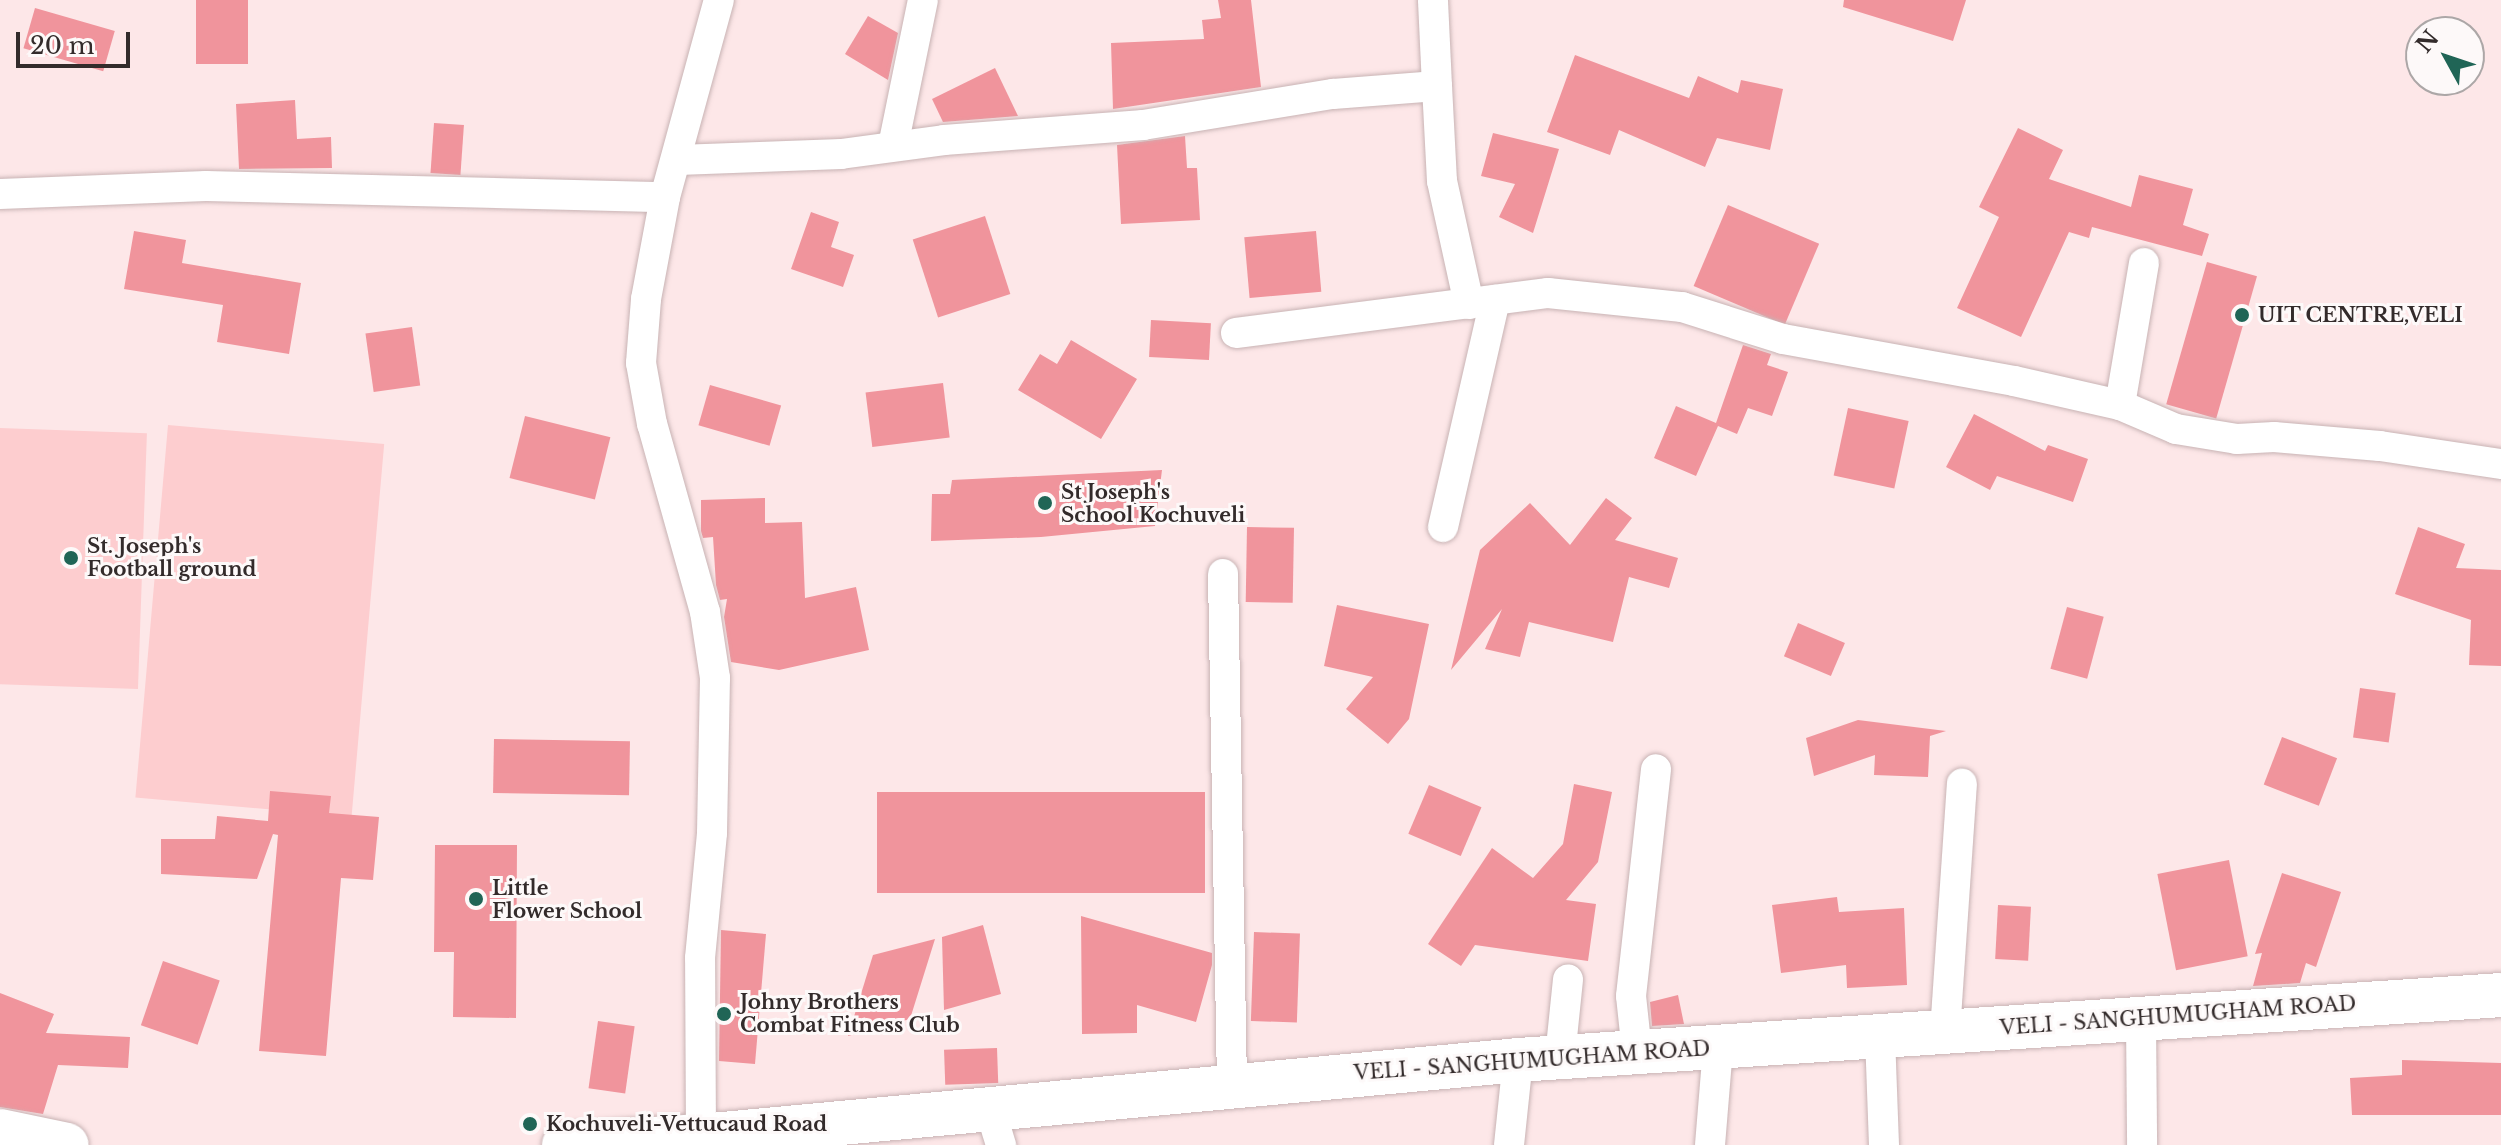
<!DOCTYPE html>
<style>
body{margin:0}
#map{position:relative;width:2501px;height:1145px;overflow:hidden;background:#fde7e8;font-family:"Libre Baskerville",serif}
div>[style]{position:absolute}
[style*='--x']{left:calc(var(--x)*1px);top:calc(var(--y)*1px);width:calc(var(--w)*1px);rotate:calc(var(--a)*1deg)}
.green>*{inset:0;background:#fdcdcf;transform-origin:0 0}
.building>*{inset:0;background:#f0949c;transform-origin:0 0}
.roads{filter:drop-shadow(0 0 2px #c8b3b4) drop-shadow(0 0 2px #c8b3b4)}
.street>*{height:30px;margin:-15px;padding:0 15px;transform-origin:15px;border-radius:15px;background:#fff}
.secondary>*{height:44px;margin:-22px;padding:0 22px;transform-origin:22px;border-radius:22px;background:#fff}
.dots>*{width:22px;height:22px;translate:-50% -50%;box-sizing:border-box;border:4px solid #fdf9f9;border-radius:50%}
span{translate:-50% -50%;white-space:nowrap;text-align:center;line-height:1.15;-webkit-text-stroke:6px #fdf9f9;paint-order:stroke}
.poi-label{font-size:20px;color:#332b2b;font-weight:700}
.left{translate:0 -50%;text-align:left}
.street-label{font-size:20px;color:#332b2b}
.north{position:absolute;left:2405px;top:16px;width:80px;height:80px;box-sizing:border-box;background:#fdf9f9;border:2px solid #aca7a7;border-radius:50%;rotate:310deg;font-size:22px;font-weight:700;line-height:32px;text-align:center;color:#332b2b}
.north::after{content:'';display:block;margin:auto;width:28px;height:36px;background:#206556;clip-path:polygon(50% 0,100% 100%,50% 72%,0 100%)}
.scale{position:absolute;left:16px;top:32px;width:114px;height:36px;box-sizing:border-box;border:4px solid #332b2b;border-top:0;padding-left:10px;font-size:24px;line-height:28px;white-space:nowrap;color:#332b2b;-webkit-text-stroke:6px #fdf9f9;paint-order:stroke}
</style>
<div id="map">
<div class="green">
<i style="left:168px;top:425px;width:217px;height:374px;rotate:5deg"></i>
<i style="left:0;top:428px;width:147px;height:256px;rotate:2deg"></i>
</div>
<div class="building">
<i style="left:196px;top:0;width:52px;height:64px"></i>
<i style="clip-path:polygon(1218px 0,1251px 0,1261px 87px,1113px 109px,1111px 43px,1204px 39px,1202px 20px,1221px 18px)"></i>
<i style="clip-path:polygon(1844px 0,1966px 0,1953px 41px,1843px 7px)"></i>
<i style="left:35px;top:8px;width:83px;height:42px;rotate:16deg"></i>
<i style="clip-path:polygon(868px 16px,898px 33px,888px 80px,845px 54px)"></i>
<i style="clip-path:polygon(1575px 55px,1689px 98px,1698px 76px,1738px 93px,1741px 80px,1783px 89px,1770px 150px,1717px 138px,1705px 167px,1619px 130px,1610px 155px,1547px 132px)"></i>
<i style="clip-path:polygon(995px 68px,1018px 116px,943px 122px,932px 99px)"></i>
<i style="clip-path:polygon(295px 100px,297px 139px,331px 137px,332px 168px,239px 169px,236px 104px)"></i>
<i style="left:434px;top:123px;width:30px;height:50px;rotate:4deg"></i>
<i style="clip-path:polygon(2018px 128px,2063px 150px,2049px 179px,2131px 207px,2139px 175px,2193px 189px,2183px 225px,2209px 234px,2202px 256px,2092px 227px,2089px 238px,2069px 232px,2021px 337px,1957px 308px,1999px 217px,1979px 207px)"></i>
<i style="clip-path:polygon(1493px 133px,1559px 149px,1533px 233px,1499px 217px,1515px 184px,1481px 176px)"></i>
<i style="clip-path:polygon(1185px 136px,1187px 168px,1197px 168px,1200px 220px,1121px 224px,1117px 145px)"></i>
<i style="left:1728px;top:205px;width:99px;height:88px;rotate:23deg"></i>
<i style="clip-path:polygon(811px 212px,839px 222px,831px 247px,854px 255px,843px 287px,791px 269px)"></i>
<i style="left:985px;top:216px;width:82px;height:76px;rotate:72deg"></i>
<i style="clip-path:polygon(134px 231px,186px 240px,182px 263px,301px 283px,289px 354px,217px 342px,223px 305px,124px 289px)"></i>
<i style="left:1316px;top:231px;width:61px;height:72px;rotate:85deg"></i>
<i style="left:2207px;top:262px;width:52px;height:148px;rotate:16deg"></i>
<i style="left:1151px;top:320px;width:60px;height:37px;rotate:3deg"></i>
<i style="left:412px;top:327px;width:59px;height:47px;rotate:82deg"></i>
<i style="clip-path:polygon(1071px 340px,1137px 379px,1101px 439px,1018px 390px,1040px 354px,1057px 364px)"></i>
<i style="clip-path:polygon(1743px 345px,1771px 354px,1767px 365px,1788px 372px,1772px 416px,1748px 408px,1737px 434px,1718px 426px,1696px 476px,1654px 458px,1676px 406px,1716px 423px)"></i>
<i style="left:943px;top:383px;width:55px;height:78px;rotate:83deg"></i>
<i style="left:710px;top:385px;width:74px;height:42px;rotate:16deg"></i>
<i style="left:1848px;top:408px;width:62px;height:69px;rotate:12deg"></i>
<i style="clip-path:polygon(1974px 414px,2045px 451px,2048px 445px,2088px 459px,2073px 502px,1997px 476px,1990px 490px,1946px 467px)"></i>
<i style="left:525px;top:416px;width:88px;height:64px;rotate:14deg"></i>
<i style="clip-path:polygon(1162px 470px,1155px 526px,1041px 537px,931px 541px,932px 494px,950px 494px,952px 480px)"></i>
<i style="clip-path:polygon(765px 498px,765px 523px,802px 522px,805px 598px,856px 587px,869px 650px,779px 670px,731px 662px,724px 617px,727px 599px,720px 600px,716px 585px,713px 537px,703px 538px,701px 531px,701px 500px)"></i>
<i style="clip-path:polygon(1606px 498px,1632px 518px,1615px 540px,1678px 558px,1669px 588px,1629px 577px,1613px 642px,1529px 622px,1520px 657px,1485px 649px,1502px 609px,1451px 670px,1480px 550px,1530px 503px,1570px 545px)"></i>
<i style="left:1247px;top:527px;width:47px;height:75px;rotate:1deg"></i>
<i style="clip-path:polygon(2418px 527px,2465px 544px,2456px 568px,2501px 570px,2501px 666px,2469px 665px,2471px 620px,2395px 594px)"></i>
<i style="clip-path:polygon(1337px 605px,1429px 624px,1409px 719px,1388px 744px,1346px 709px,1373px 677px,1324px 666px)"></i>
<i style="left:2067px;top:607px;width:38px;height:64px;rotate:15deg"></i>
<i style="left:1798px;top:623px;width:51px;height:36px;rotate:23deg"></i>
<i style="left:2360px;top:688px;width:36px;height:50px;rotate:8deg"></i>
<i style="clip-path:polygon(1858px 720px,1946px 731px,1930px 736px,1928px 777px,1874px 775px,1875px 755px,1814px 776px,1806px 738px)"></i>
<i style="left:2282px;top:737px;width:59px;height:51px;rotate:21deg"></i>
<i style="left:494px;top:739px;width:136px;height:54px;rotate:1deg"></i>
<i style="clip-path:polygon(1574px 784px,1612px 792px,1598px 862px,1566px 900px,1596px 904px,1588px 961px,1475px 945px,1461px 966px,1428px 944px,1492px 848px,1533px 878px,1563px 844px)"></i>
<i style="left:1429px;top:785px;width:57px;height:53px;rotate:23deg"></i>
<i style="clip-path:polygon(270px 791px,331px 796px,329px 813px,379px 817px,373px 880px,341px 878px,326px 1056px,259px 1051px,278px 835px,273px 834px,257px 879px,161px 874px,161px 839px,215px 839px,217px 816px,268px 821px)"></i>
<i style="left:1205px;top:792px;width:101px;height:328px;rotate:90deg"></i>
<i style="clip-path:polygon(435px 845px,517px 845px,516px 1018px,453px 1017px,454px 952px,434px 952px)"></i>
<i style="left:2229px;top:860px;width:98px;height:73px;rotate:79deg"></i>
<i style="clip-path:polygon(2282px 873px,2341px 892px,2316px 967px,2306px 963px,2300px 983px,2253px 986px,2262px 953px,2255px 954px)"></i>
<i style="clip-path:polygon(1837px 897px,1839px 912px,1904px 908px,1907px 985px,1847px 988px,1846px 965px,1781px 973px,1772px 905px)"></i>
<i style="left:1998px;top:905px;width:33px;height:54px;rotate:3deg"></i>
<i style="clip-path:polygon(1081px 916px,1212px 953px,1212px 965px,1196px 1022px,1137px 1005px,1137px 1033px,1082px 1034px)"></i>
<i style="clip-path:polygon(983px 925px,1001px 994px,944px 1010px,942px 937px)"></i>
<i style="clip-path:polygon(721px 930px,766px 934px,755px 1064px,719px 1061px)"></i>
<i style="left:1254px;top:932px;width:46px;height:89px;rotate:2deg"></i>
<i style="clip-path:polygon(935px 939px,910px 1019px,848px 1036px,873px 955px)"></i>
<i style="left:163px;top:961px;width:60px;height:68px;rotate:19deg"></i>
<i style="clip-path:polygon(0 993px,54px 1014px,46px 1033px,130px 1037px,128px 1068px,58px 1065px,43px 1114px,0 1107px)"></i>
<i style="clip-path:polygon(1678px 995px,1684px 1024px,1652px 1026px,1650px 1002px)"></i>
<i style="left:598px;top:1021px;width:37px;height:68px;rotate:8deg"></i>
<i style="left:997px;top:1048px;width:35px;height:53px;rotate:88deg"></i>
<i style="clip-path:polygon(2402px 1060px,2501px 1063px,2501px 1115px,2352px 1115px,2350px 1078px,2402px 1075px)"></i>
</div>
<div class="roads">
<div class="street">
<i style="--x:1437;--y:86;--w:95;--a:87"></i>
<i style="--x:1442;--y:181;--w:126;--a:77.6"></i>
<i style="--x:893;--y:146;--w:149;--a:-78.4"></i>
<i style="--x:678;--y:160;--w:163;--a:-2.1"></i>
<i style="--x:841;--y:154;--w:104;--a:-7.7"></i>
<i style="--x:944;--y:140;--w:200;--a:-4.3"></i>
<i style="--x:1143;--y:125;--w:193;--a:-9.3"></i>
<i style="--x:1333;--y:94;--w:104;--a:-4.4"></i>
<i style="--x:1437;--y:86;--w:86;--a:-92.7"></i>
<i style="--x:0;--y:194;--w:206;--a:-2.2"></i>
<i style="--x:206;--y:186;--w:459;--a:1.4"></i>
<i style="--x:1236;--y:333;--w:315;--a:-7.3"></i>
<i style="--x:1548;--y:293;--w:135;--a:6"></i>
<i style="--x:1682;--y:307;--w:106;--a:17.6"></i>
<i style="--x:1783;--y:339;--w:235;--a:10.3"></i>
<i style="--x:2014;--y:381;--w:109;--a:12.8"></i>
<i style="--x:2120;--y:405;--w:61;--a:23.2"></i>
<i style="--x:2176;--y:429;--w:62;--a:9.3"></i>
<i style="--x:2237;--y:439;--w:37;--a:-3"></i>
<i style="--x:2274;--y:437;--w:106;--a:4.9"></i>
<i style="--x:2380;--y:446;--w:122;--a:8.5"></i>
<i style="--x:2120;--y:405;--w:144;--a:-80.4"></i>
<i style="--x:1443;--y:527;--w:233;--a:-77.1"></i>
<i style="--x:1223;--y:574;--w:512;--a:88.99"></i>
<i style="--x:2141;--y:1019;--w:126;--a:89.5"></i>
<i style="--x:1945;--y:1032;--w:249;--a:-86.1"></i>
<i style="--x:1880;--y:1036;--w:109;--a:87.9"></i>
<i style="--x:1637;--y:1052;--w:56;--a:-96.1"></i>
<i style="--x:1631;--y:996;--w:228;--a:-83.7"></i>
<i style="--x:1560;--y:1057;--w:78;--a:-84.1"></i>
<i style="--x:990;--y:1109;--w:38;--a:73"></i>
<i style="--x:701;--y:1136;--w:178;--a:-90.3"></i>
<i style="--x:700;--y:958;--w:126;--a:-84.5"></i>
<i style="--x:712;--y:833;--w:155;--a:-88.9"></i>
<i style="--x:715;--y:678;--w:67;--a:-98.6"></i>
<i style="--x:705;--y:612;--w:195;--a:-105.7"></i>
<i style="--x:652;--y:424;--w:62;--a:-100.2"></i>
<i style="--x:641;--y:363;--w:64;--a:-85.5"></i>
<i style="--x:646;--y:299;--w:104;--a:-79.4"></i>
<i style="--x:665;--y:197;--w:204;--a:-74.7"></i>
<i style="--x:1509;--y:1145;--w:85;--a:-84"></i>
<i style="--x:1710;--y:1145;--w:98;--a:-85.3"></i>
</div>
<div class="secondary">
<i style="--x:0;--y:1131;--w:68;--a:11.8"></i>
<i style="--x:564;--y:1145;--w:137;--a:-3.8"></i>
<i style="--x:701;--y:1136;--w:821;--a:-5.31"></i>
<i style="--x:1518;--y:1060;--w:985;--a:-3.78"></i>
</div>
</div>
<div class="dots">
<i style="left:2242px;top:315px;background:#206556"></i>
<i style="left:1045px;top:503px;background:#206556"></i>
<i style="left:71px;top:558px;background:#206556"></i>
<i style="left:476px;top:899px;background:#206556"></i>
<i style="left:724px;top:1014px;background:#206556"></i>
<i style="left:530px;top:1124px;background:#206556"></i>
</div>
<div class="poi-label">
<span class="left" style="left:2258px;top:315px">UIT CENTRE,VELI</span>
<span class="left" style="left:1061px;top:504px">St Joseph's<br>School Kochuveli</span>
<span class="left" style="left:87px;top:558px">St. Joseph's<br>Football ground</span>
<span class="left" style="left:492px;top:900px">Little<br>Flower School</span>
<span class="left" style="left:740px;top:1014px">Johny Brothers<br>Combat Fitness Club</span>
<span class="left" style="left:546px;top:1124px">Kochuveli-Vettucaud Road</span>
</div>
<div class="street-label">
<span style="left:2178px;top:1016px;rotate:-4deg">VELI - SANGHUMUGHAM ROAD</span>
<span style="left:1532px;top:1061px;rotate:-4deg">VELI - SANGHUMUGHAM ROAD</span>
</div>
<div class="north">N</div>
<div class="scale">20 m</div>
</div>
